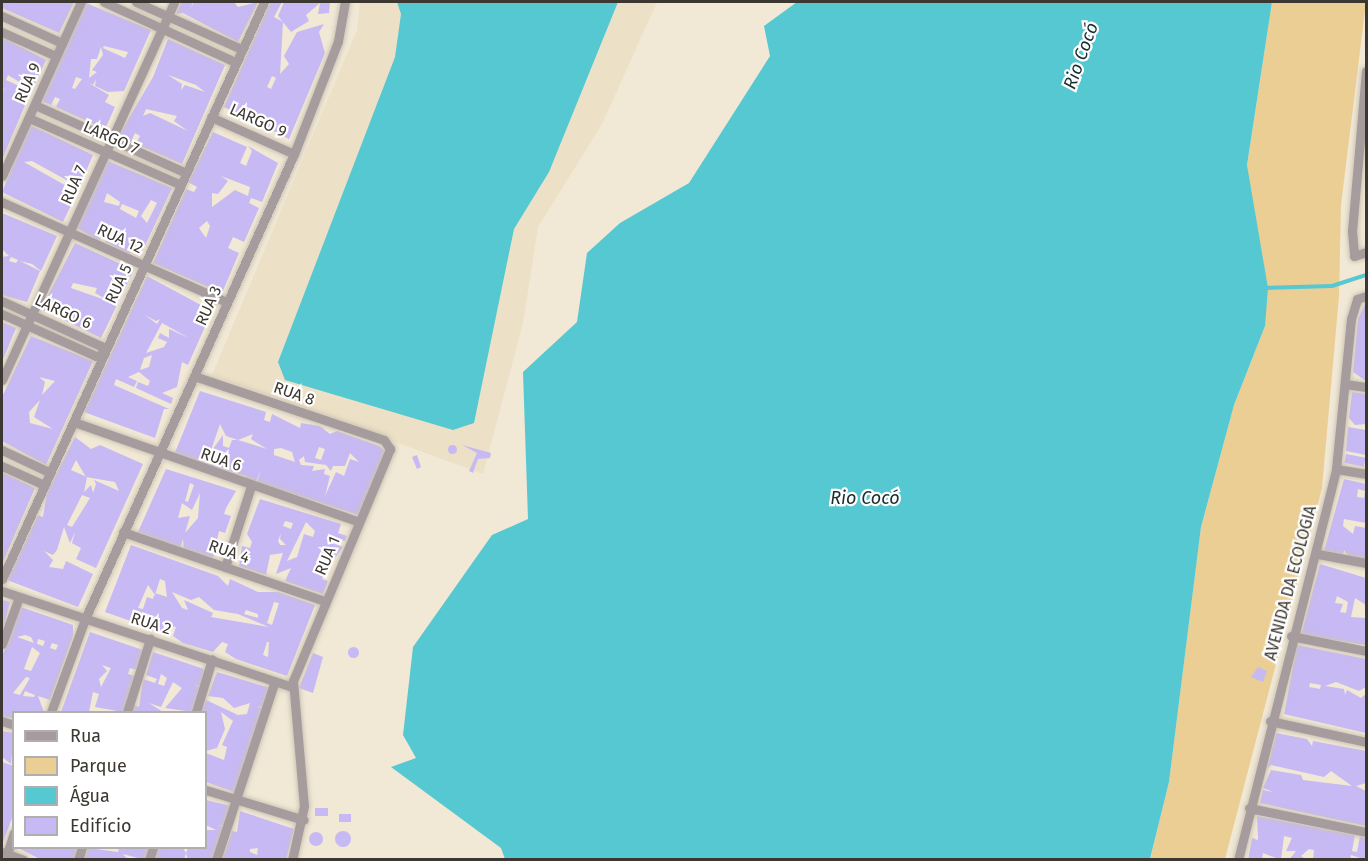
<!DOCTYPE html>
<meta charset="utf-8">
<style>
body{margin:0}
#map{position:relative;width:1368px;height:861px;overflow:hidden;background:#f1e8d6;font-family:"Fira Sans",sans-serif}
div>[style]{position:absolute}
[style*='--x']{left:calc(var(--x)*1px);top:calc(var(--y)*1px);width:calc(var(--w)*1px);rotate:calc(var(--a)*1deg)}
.built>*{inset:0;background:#ece0c6}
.green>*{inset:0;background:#ebce94}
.water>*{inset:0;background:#55c8d2}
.stream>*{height:4px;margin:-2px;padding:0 2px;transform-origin:2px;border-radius:2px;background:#55c8d2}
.building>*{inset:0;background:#c7b9f4;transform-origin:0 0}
.round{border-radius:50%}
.roads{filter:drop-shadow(0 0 2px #cdc5b5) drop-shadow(0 0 2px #cdc5b5)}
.minor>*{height:9px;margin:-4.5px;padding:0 4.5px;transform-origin:4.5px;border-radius:4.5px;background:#a69c9e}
span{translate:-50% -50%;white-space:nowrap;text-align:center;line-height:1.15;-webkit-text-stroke:4.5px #fff;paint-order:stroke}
.street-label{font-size:16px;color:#3c3831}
.water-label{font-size:18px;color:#192e30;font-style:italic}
.frame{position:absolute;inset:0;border:3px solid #3c3831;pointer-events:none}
.legend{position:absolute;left:12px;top:711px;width:195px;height:138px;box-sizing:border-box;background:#fff;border:2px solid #b1afad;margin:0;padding:8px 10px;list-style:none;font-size:18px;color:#3c3831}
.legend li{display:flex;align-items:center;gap:12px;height:30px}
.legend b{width:30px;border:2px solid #b1afad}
</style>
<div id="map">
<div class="built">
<i style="clip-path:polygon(360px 2px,657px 2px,602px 124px,538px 227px,523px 323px,483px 474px,212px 375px,357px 30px)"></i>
</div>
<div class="green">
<i style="clip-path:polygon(1272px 2px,1366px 2px,1341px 205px,1339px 296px,1322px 488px,1225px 859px,1150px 860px,1169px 782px,1201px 527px,1234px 405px,1265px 326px,1247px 165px)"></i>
</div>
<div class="water">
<i style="clip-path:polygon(397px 2px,618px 2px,549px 172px,514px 229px,474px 423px,453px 430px,285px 380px,278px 362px,395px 57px,401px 14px)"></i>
<i style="clip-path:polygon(797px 2px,1272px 2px,1247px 165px,1268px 288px,1265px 326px,1234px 405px,1201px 527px,1169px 782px,1150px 859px,505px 859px,501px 848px,391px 767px,416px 758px,403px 735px,413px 647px,492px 535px,528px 519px,523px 372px,577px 322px,587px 253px,620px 223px,689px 183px,770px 56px,764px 26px)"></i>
</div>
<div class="stream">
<i style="--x:1264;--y:288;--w:68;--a:-1.7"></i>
<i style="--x:1332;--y:286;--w:36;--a:-18"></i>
</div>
<div class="building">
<i style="clip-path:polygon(2px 2px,74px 2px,59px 33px,2px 8px)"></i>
<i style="clip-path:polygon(181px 2px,193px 2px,191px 8px,194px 2px,234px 2px,238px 7px,258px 2px,238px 42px,183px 13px,176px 14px)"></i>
<i style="clip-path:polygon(evenodd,270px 2px,282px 2px,274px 17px,283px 22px,280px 74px,289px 64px,284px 56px,297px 32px,324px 24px,319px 32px,325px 53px,289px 139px,224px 107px,270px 2px,272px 76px,276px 78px,271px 89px,267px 87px,272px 76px)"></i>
<i style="clip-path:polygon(284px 2px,330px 2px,329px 13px,318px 14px,320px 3px,306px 15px,309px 21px,291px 32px,278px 16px)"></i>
<i style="clip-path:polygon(evenodd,86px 3px,151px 30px,124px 91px,108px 92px,95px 86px,96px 79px,93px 85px,87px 82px,109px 95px,105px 102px,115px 107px,105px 129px,56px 107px,60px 99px,55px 97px,51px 105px,42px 101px,86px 3px,101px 47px,103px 55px,92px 70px,97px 72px,89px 78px,91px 59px,97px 59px,101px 47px,86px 3px,103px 48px,104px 46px,128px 52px,125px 58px,103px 48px,86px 3px,76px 77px,82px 79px,75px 89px,72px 88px,76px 77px)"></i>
<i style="clip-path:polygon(evenodd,2px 37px,46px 60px,29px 97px,16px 92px,28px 98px,2px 160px,2px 92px,7px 87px,2px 91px,2px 37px,8px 75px,21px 83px,19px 86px,6px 80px,8px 75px)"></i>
<i style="clip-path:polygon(evenodd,168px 39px,225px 65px,182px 164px,136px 144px,140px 136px,135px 133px,130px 144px,119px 135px,153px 77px,168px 39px,168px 75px,196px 85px,205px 92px,185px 85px,181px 90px,182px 84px,168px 75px,168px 39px,146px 109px,177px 116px,174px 121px,188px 131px,150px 113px,143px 116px,146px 109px)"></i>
<i style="clip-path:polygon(30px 125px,93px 155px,79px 187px,32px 161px,24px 162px,77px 192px,63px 222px,2px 192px)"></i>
<i style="clip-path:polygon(evenodd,213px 132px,247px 147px,240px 163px,246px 166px,252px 151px,248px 146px,278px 163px,262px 202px,251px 198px,249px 203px,259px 208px,244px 242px,233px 237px,228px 248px,239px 253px,222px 293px,153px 263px,186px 189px,194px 192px,197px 187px,188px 182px,213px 132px,221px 176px,250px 187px,248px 196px,235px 190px,212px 207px,212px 193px,218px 194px,228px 181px,221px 176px,213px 132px,207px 221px,210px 226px,206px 238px,199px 228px,207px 221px)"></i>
<i style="clip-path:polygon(evenodd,108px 161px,172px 188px,142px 252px,127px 253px,105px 242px,107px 237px,102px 235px,99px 241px,77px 228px,108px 161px,107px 193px,120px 202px,119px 206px,104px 202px,107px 193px,108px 161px,151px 200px,157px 203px,147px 223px,141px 216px,151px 200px,108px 161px,122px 204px,139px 211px,136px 218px,120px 209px,122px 204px)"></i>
<i style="clip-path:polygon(evenodd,2px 213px,57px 236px,41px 271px,32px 264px,20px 261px,40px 271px,27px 302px,2px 295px,2px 257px,9px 256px,2px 249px,2px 213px,11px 257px,18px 260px,16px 263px,9px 261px,11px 257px)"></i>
<i style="clip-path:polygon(evenodd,75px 243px,134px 270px,101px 338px,41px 309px,75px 243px,73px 283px,97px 288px,95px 293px,111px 302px,71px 288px,73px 283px)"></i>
<i style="clip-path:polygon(evenodd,147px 276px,212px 311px,188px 365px,182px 362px,177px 387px,162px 393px,173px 398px,171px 404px,136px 388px,138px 382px,148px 386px,150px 381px,139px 372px,128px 377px,137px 381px,134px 387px,116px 379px,114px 385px,169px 409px,164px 409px,155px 438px,84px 412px,147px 276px,145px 315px,156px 321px,160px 319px,157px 324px,145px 315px,147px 276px,162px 323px,189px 338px,169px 329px,169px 338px,160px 333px,158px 338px,167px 342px,164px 347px,146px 353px,162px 323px,147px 276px,152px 355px,149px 367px,140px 370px,144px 358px,152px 355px)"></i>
<i style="clip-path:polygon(1366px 302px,1366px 381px,1353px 372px,1358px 319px)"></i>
<i style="clip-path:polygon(2px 322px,16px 328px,2px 362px)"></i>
<i style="clip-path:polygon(evenodd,31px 336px,93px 361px,46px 465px,2px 441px,2px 397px,31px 336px,39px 377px,55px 381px,42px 395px,45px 382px,39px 377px,31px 336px,40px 400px,34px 417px,53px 429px,30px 423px,29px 412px,40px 400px)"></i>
<i style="clip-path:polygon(evenodd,200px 391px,266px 412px,264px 420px,270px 422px,272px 414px,300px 428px,301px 423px,320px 426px,330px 434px,337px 431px,379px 446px,385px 451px,358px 515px,257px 482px,261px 470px,255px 484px,244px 480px,246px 476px,174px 455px,200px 391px,220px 424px,226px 436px,238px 440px,253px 434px,251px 439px,267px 449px,238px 440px,232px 440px,229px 448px,223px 446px,223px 435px,210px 453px,220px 424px,200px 391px,319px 447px,325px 449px,321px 460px,315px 458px,319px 447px,200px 391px,281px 448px,292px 452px,295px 462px,274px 455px,274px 449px,281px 448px,200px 391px,350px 453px,359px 462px,350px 459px,344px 476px,336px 472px,325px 496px,330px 476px,324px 474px,325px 469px,312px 471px,314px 466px,301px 465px,299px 460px,304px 456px,305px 462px,326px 465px,331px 471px,333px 466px,345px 466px,350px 453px)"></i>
<i style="clip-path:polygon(1352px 392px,1366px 394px,1366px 424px,1355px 425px,1349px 418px)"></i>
<i style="clip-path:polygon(1348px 427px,1366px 430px,1366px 455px,1346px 451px)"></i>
<i style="clip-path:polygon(evenodd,75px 437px,91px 449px,100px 445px,143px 464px,96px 568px,76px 559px,81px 548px,72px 543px,75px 532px,70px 543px,64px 527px,57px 550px,53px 555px,44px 551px,53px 560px,49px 567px,63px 569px,66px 561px,93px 574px,78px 607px,7px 580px,38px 515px,43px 517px,47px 492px,75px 437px,76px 460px,86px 477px,115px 482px,119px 491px,94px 480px,96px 484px,93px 493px,91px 485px,84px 492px,87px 477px,71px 470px,76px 460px,75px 437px,82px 495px,90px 498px,72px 527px,67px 525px,82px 495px)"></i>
<i class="round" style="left:447.5px;top:444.5px;width:9px;height:9px"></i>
<i style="clip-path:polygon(462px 445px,491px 453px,490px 458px,478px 459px,473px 473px,469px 471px,477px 453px)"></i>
<i style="left:1346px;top:454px;width:20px;height:9px;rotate:11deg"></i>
<i style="clip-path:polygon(417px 455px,421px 467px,417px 469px,412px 457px)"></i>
<i style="clip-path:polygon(evenodd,166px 469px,236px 491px,226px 508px,224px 514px,231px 516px,225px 533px,219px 531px,213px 558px,184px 549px,183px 539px,180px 548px,138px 532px,166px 469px,190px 483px,194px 485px,188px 502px,185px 501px,190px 483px,166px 469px,200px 493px,198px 518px,185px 533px,190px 516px,178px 518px,182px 503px,192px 510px,200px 493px)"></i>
<i style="clip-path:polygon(2px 472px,35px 488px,2px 564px,3px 540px)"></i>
<i style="clip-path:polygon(evenodd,1344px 479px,1366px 484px,1366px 523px,1344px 519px,1343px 526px,1353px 534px,1355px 526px,1366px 528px,1366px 559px,1349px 557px,1344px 550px,1343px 555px,1324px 551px,1344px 479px,1358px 489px,1365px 491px,1364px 498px,1357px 497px,1358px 489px)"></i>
<i style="clip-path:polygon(evenodd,260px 499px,341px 524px,338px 533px,347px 536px,345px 541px,330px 537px,329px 542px,343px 547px,324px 573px,322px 579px,328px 581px,323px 594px,285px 581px,291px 568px,276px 574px,283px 553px,270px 555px,266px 575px,239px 566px,242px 546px,250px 548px,252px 542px,247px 534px,260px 499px,285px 521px,293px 523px,291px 529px,283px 526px,285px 521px,260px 499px,306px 522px,315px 531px,313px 537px,304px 534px,297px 557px,287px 561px,306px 522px,260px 499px,281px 533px,280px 539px,286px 545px,280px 545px,278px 541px,281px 533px)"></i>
<i style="clip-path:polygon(evenodd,131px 545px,218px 576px,228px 586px,230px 579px,258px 592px,278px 592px,315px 605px,287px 676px,236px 659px,225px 652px,228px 644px,222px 642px,213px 652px,183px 643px,173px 636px,176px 627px,164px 625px,162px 632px,105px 612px,131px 545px,160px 579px,165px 581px,167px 597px,155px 593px,153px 599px,147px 597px,143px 609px,138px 608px,148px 585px,155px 595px,160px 579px,131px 545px,172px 592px,191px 600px,199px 597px,214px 610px,238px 614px,269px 627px,211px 617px,213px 613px,184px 600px,188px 610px,182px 608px,172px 592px,131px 545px,274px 602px,279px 603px,272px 625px,267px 623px,274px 602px,131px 545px,246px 610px,258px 614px,258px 618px,244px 614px,246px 610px,131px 545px,267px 642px,269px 642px,268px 657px,263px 655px,267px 642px)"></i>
<i style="clip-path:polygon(evenodd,1320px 564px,1366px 578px,1366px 605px,1355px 598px,1351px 617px,1366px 618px,1366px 645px,1301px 635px,1320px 564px,1337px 596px,1348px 602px,1346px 613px,1340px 612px,1343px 604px,1335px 603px,1337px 596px)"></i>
<i style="clip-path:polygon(4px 600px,10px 602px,2px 633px,2px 602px)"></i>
<i style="clip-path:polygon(evenodd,18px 606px,73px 625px,73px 636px,50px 700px,38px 696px,44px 712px,14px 712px,12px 718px,2px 716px,2px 657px,18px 606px,25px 635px,31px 637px,34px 643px,17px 637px,25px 635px,18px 606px,38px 639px,45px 641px,43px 646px,37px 644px,38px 639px,18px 606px,52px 643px,58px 645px,56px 650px,50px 648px,52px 643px,18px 606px,32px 647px,40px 653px,31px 671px,24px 669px,32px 647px,18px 606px,26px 677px,30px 678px,20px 695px,13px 693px,26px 677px,18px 606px,25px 691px,35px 695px,34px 697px,23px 696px,25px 691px)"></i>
<i style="clip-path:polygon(evenodd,90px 632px,143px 650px,137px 670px,130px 668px,128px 674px,135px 676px,123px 712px,95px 707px,99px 694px,93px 692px,89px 712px,61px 712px,90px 632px,102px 665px,111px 668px,101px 687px,99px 679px,107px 671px,102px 665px)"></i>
<i style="clip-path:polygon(evenodd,1297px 645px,1366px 659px,1366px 687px,1359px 691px,1336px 682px,1325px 686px,1344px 689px,1345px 695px,1347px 690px,1361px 698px,1366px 694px,1366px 733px,1284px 714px,1297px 645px,1310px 683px,1321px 685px,1320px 689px,1309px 687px,1310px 683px)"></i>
<i class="round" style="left:347.5px;top:646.5px;width:11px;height:11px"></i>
<i style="clip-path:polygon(evenodd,153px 652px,207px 670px,201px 687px,194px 684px,201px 688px,193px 712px,165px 708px,182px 688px,173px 682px,161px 707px,149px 703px,163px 712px,132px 712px,134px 705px,139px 707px,143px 679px,155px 683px,157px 679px,146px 675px,153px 652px,161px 674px,167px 678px,164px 686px,158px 684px,161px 674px)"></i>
<i style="clip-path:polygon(313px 653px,323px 657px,313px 693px,299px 688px)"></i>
<i style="clip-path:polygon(1258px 667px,1267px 671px,1263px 682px,1251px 677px)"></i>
<i style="clip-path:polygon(217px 672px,270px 688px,264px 708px,257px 706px,264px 710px,237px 793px,206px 782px,206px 753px,224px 760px,227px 747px,222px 745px,233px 721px,221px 712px,225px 729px,217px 748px,206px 751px,201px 712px,206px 700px,238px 715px,247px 714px,250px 703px,234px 708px,223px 698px,208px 696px)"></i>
<i style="clip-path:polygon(2px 731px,14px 733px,11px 764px,2px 757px)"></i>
<i style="clip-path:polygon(1276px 733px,1307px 739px,1312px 746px,1313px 741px,1366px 751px,1366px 783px,1356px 786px,1366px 791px,1366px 826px,1260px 803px,1263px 790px,1273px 792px,1263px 788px,1271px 770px,1301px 775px,1303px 780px,1352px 786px,1331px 771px,1324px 777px,1271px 765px,1267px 769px)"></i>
<i style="clip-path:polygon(2px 762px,14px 766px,12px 818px,2px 845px)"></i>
<i style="clip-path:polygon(206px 800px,231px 806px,225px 826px,218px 825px,225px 828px,215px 860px,188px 860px,186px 853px,184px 860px,153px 860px,157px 848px,183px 848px,186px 853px,188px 848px,206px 848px,206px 830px,216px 830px,206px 825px)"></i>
<i style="left:315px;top:808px;width:13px;height:8px"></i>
<i style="clip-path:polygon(evenodd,240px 811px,294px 829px,286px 860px,222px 860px,232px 831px,237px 832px,240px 811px,258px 848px,257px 855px,250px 852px,250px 849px,258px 848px)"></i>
<i style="left:339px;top:814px;width:12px;height:8px"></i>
<i style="clip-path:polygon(1257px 816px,1355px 835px,1352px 851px,1357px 852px,1360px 836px,1366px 838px,1366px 860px,1351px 855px,1350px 860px,1313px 860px,1314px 850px,1309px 849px,1301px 856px,1307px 860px,1289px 860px,1296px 851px,1286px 851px,1292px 838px,1284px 836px,1281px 860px,1263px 853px,1262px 860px,1248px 860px,1252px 838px,1258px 840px)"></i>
<i class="round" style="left:335px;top:831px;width:16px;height:16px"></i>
<i class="round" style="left:309px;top:832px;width:14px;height:14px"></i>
<i style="clip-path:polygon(18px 848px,78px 848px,74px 860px,42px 860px)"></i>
<i style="clip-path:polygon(88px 848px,118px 852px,119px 848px,149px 848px,145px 860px,123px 854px,128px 860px,84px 860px)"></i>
</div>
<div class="roads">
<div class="minor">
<i style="--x:104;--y:2;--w:144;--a:24.6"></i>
<i style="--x:136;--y:2;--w:115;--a:24.1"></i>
<i style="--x:2;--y:16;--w:66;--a:24.2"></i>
<i style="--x:2;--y:32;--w:59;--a:24"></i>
<i style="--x:1366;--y:71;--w:161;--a:95"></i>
<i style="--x:1352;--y:231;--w:25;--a:85"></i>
<i style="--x:1354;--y:256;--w:13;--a:-18"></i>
<i style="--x:35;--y:105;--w:166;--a:24.2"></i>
<i style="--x:211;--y:117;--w:91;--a:24"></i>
<i style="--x:29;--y:118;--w:166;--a:23.8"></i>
<i style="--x:2;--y:176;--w:191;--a:-65.6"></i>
<i style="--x:2;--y:202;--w:246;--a:24"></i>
<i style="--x:2;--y:301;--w:109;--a:24.4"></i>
<i style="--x:101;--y:346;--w:9;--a:69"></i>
<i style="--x:2;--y:314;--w:103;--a:24.1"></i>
<i style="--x:96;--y:356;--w:8;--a:-14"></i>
<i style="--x:194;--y:376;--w:200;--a:18.6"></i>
<i style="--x:384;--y:440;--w:11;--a:56"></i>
<i style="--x:390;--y:449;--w:251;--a:112.7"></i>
<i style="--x:293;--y:681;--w:125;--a:85"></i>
<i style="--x:304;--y:806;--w:55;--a:102.5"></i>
<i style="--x:2;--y:380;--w:415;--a:-65.5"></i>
<i style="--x:1345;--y:384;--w:21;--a:8"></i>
<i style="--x:74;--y:422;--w:302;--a:19.3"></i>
<i style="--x:2;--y:450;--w:52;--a:25.1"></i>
<i style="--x:2;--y:466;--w:46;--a:24.3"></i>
<i style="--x:1336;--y:469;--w:30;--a:9"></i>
<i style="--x:123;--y:532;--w:213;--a:18.9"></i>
<i style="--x:1318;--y:554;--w:49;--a:10.6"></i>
<i style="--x:225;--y:567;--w:85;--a:-72.2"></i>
<i style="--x:2;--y:579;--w:634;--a:-65.58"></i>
<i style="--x:2;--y:591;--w:305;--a:18.3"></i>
<i style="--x:1291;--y:636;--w:76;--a:11.3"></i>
<i style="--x:2;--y:644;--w:50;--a:-70.1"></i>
<i style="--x:51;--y:712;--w:99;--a:-69.9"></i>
<i style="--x:85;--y:619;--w:510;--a:-65.8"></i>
<i style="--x:294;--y:154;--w:121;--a:-68.7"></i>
<i style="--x:338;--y:41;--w:40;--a:-80"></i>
<i style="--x:127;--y:712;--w:77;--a:-72.5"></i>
<i style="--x:196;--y:712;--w:55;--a:-73.2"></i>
<i style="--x:2;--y:721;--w:13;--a:18"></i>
<i style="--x:1270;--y:721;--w:98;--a:12.3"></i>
<i style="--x:206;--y:790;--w:102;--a:17"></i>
<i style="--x:1249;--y:808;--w:119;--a:11.6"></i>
<i style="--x:2;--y:852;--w:23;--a:20"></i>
<i style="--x:7;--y:854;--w:22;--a:-72"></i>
<i style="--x:78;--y:860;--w:13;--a:-72"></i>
<i style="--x:149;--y:860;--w:13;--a:-72"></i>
<i style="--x:216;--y:860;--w:188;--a:-71.8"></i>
<i style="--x:1238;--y:860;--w:403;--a:-75.9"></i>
<i style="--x:1336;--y:469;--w:151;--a:-84.3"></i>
<i style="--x:1351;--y:319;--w:21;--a:-73"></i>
<i style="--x:1357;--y:299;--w:9;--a:-18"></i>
</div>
</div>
<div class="street-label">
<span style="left:28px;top:83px;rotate:-66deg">RUA 9</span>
<span style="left:258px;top:121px;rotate:24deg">LARGO 9</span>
<span style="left:111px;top:138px;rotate:24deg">LARGO 7</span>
<span style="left:74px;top:185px;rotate:-66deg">RUA 7</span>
<span style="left:120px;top:239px;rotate:25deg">RUA 12</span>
<span style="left:119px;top:284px;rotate:-65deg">RUA 5</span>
<span style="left:209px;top:306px;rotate:-66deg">RUA 3</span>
<span style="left:63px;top:312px;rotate:25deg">LARGO 6</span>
<span style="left:294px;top:394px;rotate:19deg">RUA 8</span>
<span style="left:221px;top:460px;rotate:19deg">RUA 6</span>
<span style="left:229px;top:552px;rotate:19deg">RUA 4</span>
<span style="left:328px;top:556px;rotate:-67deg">RUA 1</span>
<span style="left:1291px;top:583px;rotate:-75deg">AVENIDA DA ECOLOGIA</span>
<span style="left:151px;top:624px;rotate:17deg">RUA 2</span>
</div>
<div class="water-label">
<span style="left:1081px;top:56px;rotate:-70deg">Rio Cocó</span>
<span style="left:865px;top:498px">Rio Cocó</span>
</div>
<div class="frame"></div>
<ul class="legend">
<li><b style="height:8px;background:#a69c9e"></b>Rua</li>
<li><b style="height:16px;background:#ebce94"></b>Parque</li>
<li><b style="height:16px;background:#55c8d2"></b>Água</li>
<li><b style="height:16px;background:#c7b9f4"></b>Edifício</li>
</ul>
</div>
